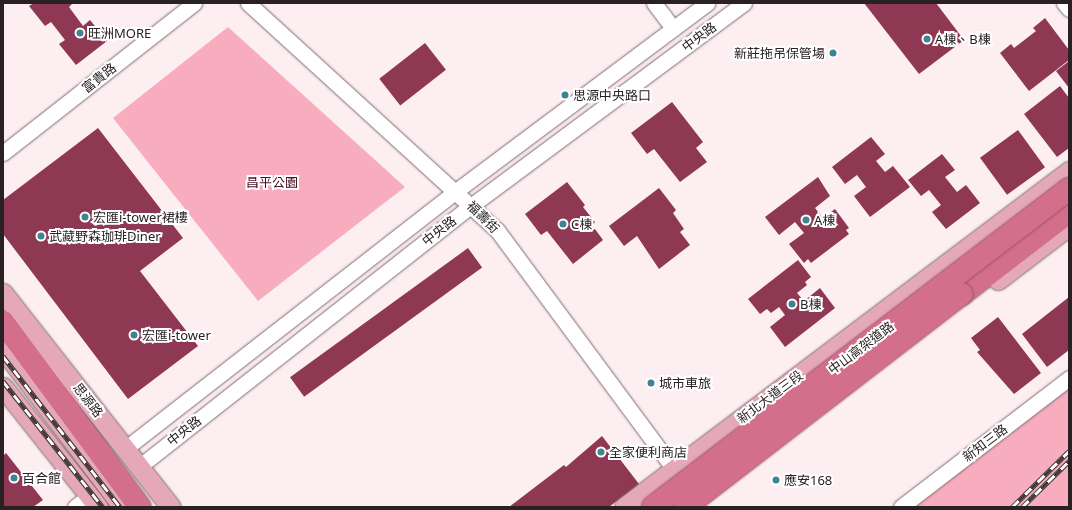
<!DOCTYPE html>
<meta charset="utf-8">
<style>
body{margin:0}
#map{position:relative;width:1072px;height:510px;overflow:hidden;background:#fdeff1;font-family:"Noto Sans","Noto Sans TC",sans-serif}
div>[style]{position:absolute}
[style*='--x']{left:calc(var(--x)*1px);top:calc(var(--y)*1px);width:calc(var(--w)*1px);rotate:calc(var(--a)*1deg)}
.green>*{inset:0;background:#f8adbf}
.building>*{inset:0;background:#8e3853;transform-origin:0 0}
.roads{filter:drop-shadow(0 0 1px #7e6b6f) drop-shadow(0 0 1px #7e6b6f)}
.minor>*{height:15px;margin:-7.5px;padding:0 7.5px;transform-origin:7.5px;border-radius:7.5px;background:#fff}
.major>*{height:19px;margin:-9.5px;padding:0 9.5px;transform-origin:9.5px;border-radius:9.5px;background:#e5a8b9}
.highway>*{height:22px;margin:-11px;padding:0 11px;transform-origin:11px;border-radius:11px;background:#d36e8b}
.rail>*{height:4.5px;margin-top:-2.25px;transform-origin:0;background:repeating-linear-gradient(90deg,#fff 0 9px,#42393b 0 18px);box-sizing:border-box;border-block:1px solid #42393b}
.bridges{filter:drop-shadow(0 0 1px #985367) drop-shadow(0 0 1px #985367)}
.highway-bridge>*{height:22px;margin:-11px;padding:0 11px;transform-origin:11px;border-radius:11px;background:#d36e8b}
.dots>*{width:11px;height:11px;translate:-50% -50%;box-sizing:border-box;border:2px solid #fff;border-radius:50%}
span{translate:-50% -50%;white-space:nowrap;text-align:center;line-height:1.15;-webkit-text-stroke:4px #fff;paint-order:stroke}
.poi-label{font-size:13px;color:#292123}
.left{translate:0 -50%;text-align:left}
.right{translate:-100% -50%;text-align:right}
.street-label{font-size:13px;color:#292123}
.park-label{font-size:13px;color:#4a0f25}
.frame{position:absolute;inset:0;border:4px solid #292123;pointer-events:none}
</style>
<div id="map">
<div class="green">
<i style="clip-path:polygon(228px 27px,405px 187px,258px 301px,113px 118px)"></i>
<i style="clip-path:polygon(1069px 386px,1069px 507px,912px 507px)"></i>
</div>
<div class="building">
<i style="clip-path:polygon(34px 3px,73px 3px,69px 7px,83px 26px,90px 20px,107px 41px,76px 65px,59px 44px,65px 40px,51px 22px,45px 26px,29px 6px)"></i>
<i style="clip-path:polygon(864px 3px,936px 3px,964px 40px,919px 74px)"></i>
<i style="clip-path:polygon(1045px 18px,1069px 50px,1069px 60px,1029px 91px,1000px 53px,1011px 44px,1014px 48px,1036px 31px,1033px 28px)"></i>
<i style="left:425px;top:43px;width:34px;height:58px;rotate:52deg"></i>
<i style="clip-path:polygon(1069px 61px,1069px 88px,1056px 71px)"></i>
<i style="clip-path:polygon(1060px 86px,1069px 98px,1069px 148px,1057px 157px,1024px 114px)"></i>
<i style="clip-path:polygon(672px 102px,703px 142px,696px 148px,707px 162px,680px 182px,654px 149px,647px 154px,631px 133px)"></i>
<i style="clip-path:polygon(98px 128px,183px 238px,140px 271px,198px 346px,128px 399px,3px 234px,3px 200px)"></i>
<i style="left:1018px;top:130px;width:46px;height:47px;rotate:54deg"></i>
<i style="clip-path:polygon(871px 137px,885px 154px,876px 161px,885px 172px,893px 166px,910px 187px,870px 217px,854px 196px,866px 187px,857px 175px,845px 184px,832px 167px)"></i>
<i style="clip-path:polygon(942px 154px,955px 170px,945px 177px,957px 192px,966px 185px,980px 203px,946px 229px,932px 212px,941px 205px,929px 190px,921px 196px,908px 180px)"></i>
<i style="clip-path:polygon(818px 177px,830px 196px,815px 208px,823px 218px,835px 209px,849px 228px,846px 230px,849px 234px,811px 263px,808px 259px,804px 263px,789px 244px,804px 233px,795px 222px,779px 235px,765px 217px)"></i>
<i style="clip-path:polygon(567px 182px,585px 205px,583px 207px,595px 222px,592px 225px,603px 240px,573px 264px,547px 231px,541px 235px,525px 214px)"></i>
<i style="clip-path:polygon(659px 188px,676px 210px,673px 213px,684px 229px,680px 232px,690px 245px,659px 269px,637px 236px,624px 246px,609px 226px)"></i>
<i style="left:468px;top:248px;width:24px;height:220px;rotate:54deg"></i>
<i style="clip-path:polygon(798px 260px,811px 277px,805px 282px,807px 285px,797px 293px,804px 301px,820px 288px,835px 308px,785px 347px,770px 327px,785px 315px,779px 307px,771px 313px,767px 309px,760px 314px,748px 299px)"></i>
<i style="clip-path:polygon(1069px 297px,1069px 350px,1047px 367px,1022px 334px)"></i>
<i style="clip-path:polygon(998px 317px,1041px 373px,1014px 394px,977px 352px,980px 350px,971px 338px)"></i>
<i style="clip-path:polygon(602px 436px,639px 484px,609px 507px,509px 507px,564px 465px,566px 467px)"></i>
<i style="clip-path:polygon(6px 453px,43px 500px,33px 507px,3px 507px,3px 456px)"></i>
</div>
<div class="roads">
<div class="minor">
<i style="--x:248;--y:3;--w:337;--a:42.4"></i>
<i style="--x:497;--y:230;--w:307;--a:53.5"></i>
<i style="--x:654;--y:3;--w:31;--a:53"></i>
<i style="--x:1064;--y:3;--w:8;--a:50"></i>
<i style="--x:3;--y:153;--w:243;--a:-38.1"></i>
<i style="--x:126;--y:448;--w:418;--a:-37.9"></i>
<i style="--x:456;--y:191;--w:314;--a:-36.8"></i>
<i style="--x:140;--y:466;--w:422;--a:-38.2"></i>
<i style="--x:472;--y:205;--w:339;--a:-36.6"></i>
<i style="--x:75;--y:507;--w:18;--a:-38"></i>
<i style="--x:901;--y:507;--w:212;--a:-37.5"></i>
</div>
<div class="major">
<i style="--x:998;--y:280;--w:89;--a:-37.3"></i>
<i style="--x:3;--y:293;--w:272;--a:51.9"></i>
<i style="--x:3;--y:349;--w:198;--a:52.8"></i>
<i style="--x:3;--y:387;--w:153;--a:51.6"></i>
<i style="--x:624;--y:507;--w:558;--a:-37.05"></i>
</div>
<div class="highway">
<i style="--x:962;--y:294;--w:135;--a:-37.5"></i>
<i style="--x:3;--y:322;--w:230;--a:53.5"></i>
</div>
</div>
<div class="rail">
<i style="--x:3;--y:356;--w:191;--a:52.2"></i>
<i style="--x:3;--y:381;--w:161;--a:51.6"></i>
<i style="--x:1012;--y:507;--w:80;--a:-44.5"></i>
<i style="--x:1022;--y:507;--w:66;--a:-44.4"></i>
</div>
<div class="bridges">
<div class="highway-bridge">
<i style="--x:653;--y:507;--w:524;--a:-37.4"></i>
<i style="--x:685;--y:507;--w:349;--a:-37.6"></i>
</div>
</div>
<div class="dots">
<i style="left:80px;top:33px;background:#408492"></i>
<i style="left:927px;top:39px;background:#408492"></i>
<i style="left:833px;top:53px;background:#408492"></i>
<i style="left:565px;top:95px;background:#408492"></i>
<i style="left:85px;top:217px;background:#408492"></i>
<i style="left:806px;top:220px;background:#408492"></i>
<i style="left:563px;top:224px;background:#408492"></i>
<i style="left:41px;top:236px;background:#408492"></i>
<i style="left:792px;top:304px;background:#408492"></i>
<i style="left:134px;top:335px;background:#408492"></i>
<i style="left:651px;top:383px;background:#408492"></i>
<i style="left:601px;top:452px;background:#408492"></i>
<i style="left:14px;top:478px;background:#408492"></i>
<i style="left:776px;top:480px;background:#408492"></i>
</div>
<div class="poi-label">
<span class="left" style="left:88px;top:33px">旺洲MORE</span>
<span class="left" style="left:935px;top:39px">A棟、B棟</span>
<span class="right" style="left:825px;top:53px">新莊拖吊保管場</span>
<span class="left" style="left:573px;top:95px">思源中央路口</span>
<span class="left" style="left:93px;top:217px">宏匯i-tower裙樓</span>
<span class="left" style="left:814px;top:220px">A棟</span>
<span class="left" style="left:571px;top:224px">C棟</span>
<span class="left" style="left:49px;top:236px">武藏野森珈琲Diner</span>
<span class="left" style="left:800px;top:304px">B棟</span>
<span class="left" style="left:142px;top:335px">宏匯i-tower</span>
<span class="left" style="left:659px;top:383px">城市車旅</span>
<span class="left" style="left:609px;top:452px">全家便利商店</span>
<span class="left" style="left:22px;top:478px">百合館</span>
<span class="left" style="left:784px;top:480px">應安168</span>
</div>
<div class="street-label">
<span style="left:699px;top:37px;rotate:-37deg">中央路</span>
<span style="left:99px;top:78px;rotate:-38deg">富貴路</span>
<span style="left:483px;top:217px;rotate:45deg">福壽街</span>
<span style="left:439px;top:231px;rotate:-38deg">中央路</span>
<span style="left:861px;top:348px;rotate:-37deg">中山高架道路</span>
<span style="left:770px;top:397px;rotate:-37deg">新北大道三段</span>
<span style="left:88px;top:400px;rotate:52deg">思源路</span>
<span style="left:184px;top:431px;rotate:-38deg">中央路</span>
<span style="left:985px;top:443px;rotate:-37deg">新知三路</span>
</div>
<div class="park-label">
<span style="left:272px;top:182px">昌平公園</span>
</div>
<div class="frame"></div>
</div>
